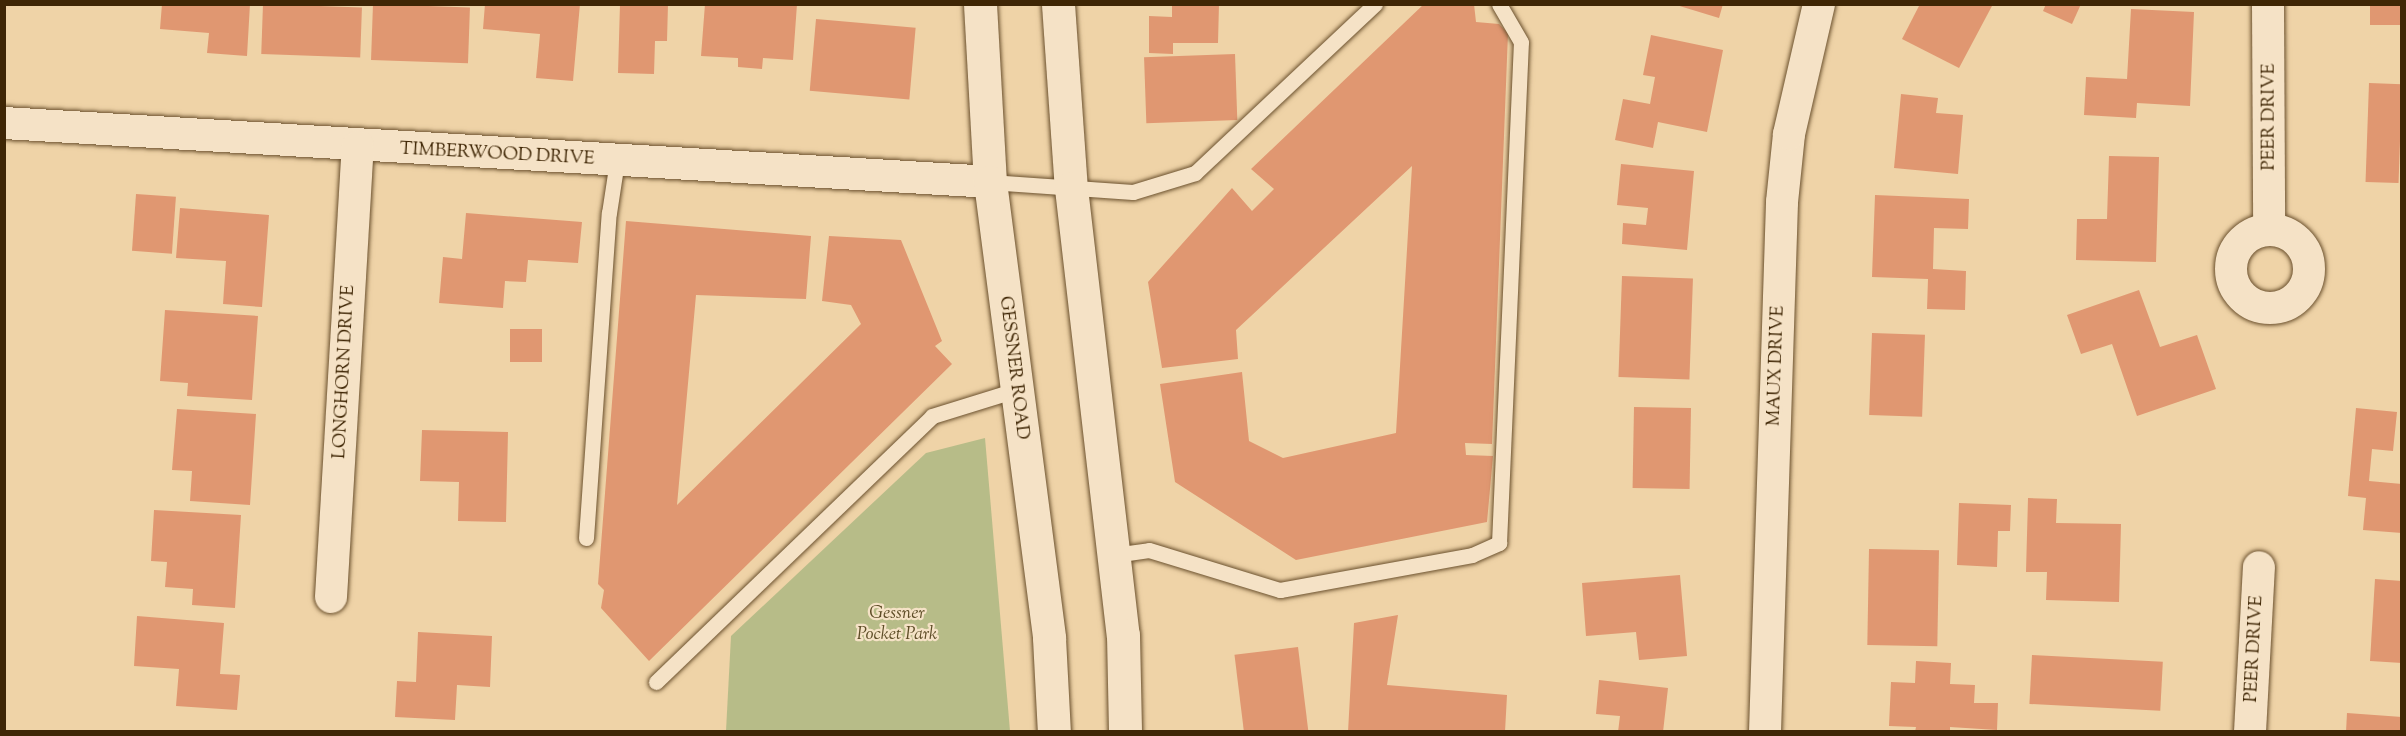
<!DOCTYPE html>
<style>
body{margin:0}
#map{position:relative;width:2406px;height:736px;overflow:hidden;background:#efd3a7;font-family:"Sorts Mill Goudy",serif}
div>[style]{position:absolute}
[style*='--x']{left:calc(var(--x)*1px);top:calc(var(--y)*1px);width:calc(var(--w)*1px);rotate:calc(var(--a)*1deg)}
.green>*{inset:0;background:#b7bc88}
.building>*{inset:0;background:#e09771;transform-origin:0 0}
.roads{filter:drop-shadow(0 0 2px #6b512e) drop-shadow(0 0 2px #6b512e)}
.lane>*{height:15px;margin:-7.5px;padding:0 7.5px;transform-origin:7.5px;border-radius:7.5px;background:#f5e2c6}
.street>*{height:32px;margin:-16px;padding:0 16px;transform-origin:16px;border-radius:16px;background:#f5e2c6}
.street>.ring{margin:-16px;padding:0;box-sizing:content-box;background:none;border:32px solid #f5e2c6;border-radius:50%}
.secondary>*{height:33px;margin:-16.5px;padding:0 16.5px;transform-origin:16.5px;border-radius:16.5px;background:#f5e2c6}
span{translate:-50% -50%;white-space:nowrap;text-align:center;line-height:1.15;-webkit-text-stroke:4.5px #f5e2c6;paint-order:stroke}
.street-label{font-size:18px;color:#3f2605}
.park-label{font-size:18px;color:#5d4c26;font-style:italic}
.frame{position:absolute;inset:0;border:6px solid #3f2605;pointer-events:none}
</style>
<div id="map">
<div class="green">
<i style="clip-path:polygon(985px 438px,1010px 731px,726px 731px,731px 636px,926px 453px)"></i>
</div>
<div class="building">
<i style="clip-path:polygon(162px 4px,250px 4px,247px 56px,207px 53px,209px 33px,160px 29px)"></i>
<i style="left:263px;top:4px;width:99px;height:50px;rotate:2deg"></i>
<i style="left:373px;top:4px;width:97px;height:56px;rotate:2deg"></i>
<i style="clip-path:polygon(485px 4px,580px 4px,573px 81px,536px 78px,540px 34px,483px 29px)"></i>
<i style="clip-path:polygon(620px 4px,668px 4px,667px 41px,655px 41px,654px 74px,618px 73px)"></i>
<i style="clip-path:polygon(705px 4px,797px 4px,793px 60px,763px 58px,762px 69px,738px 67px,738px 58px,701px 56px)"></i>
<i style="clip-path:polygon(1172px 4px,1219px 4px,1218px 43px,1173px 43px,1173px 54px,1149px 53px,1149px 16px,1172px 17px)"></i>
<i style="clip-path:polygon(1424px 4px,1474px 4px,1476px 22px,1499px 24px,1508px 33px,1492px 444px,1465px 443px,1466px 455px,1493px 456px,1487px 522px,1296px 560px,1175px 482px,1160px 384px,1242px 372px,1249px 441px,1283px 458px,1396px 433px,1412px 166px,1236px 330px,1238px 359px,1162px 368px,1148px 282px,1232px 188px,1252px 211px,1274px 189px,1251px 169px)"></i>
<i style="clip-path:polygon(1673px 4px,1723px 4px,1719px 18px)"></i>
<i style="clip-path:polygon(1920px 4px,1993px 4px,1959px 68px,1902px 39px)"></i>
<i style="clip-path:polygon(2046px 4px,2081px 4px,2072px 24px,2043px 11px)"></i>
<i style="left:2370px;top:4px;width:32px;height:21px"></i>
<i style="clip-path:polygon(2131px 9px,2194px 12px,2190px 106px,2137px 103px,2136px 118px,2084px 115px,2086px 77px,2127px 79px)"></i>
<i style="left:816px;top:19px;width:100px;height:72px;rotate:5deg"></i>
<i style="clip-path:polygon(1651px 35px,1723px 50px,1707px 132px,1658px 122px,1653px 148px,1615px 140px,1623px 99px,1650px 104px,1655px 77px,1643px 75px)"></i>
<i style="left:1235px;top:54px;width:66px;height:91px;rotate:88deg"></i>
<i style="left:2369px;top:83px;width:33px;height:99px;rotate:2deg"></i>
<i style="clip-path:polygon(1901px 94px,1938px 98px,1936px 113px,1963px 115px,1958px 174px,1894px 168px)"></i>
<i style="clip-path:polygon(2109px 156px,2159px 157px,2156px 262px,2076px 260px,2077px 219px,2107px 219px)"></i>
<i style="clip-path:polygon(1621px 164px,1694px 171px,1687px 250px,1622px 244px,1623px 223px,1646px 225px,1648px 208px,1617px 205px)"></i>
<i style="left:136px;top:194px;width:40px;height:57px;rotate:4deg"></i>
<i style="clip-path:polygon(1875px 195px,1969px 199px,1968px 229px,1934px 228px,1933px 269px,1966px 271px,1965px 310px,1927px 309px,1928px 279px,1872px 277px)"></i>
<i style="clip-path:polygon(180px 208px,269px 215px,262px 307px,223px 304px,226px 261px,176px 258px)"></i>
<i style="clip-path:polygon(466px 213px,582px 222px,578px 263px,528px 260px,526px 282px,505px 281px,503px 308px,439px 303px,443px 257px,462px 259px)"></i>
<i style="clip-path:polygon(626px 221px,811px 236px,806px 299px,696px 295px,677px 505px,861px 324px,851px 305px,822px 301px,829px 236px,901px 240px,942px 341px,935px 346px,952px 364px,649px 661px,601px 608px,604px 590px,598px 584px)"></i>
<i style="left:1622px;top:276px;width:71px;height:101px;rotate:2deg"></i>
<i style="clip-path:polygon(2139px 290px,2160px 347px,2197px 335px,2216px 389px,2137px 416px,2112px 344px,2081px 354px,2067px 315px)"></i>
<i style="clip-path:polygon(165px 310px,258px 316px,252px 400px,187px 396px,188px 383px,160px 381px)"></i>
<i style="left:510px;top:329px;width:32px;height:33px"></i>
<i style="left:1872px;top:333px;width:53px;height:82px;rotate:2deg"></i>
<i style="left:1634px;top:407px;width:57px;height:81px;rotate:1deg"></i>
<i style="clip-path:polygon(2356px 408px,2397px 412px,2393px 451px,2372px 449px,2369px 481px,2402px 484px,2402px 533px,2363px 530px,2366px 498px,2348px 496px)"></i>
<i style="clip-path:polygon(177px 409px,256px 414px,250px 505px,190px 501px,192px 471px,172px 470px)"></i>
<i style="clip-path:polygon(422px 430px,508px 432px,506px 522px,458px 521px,459px 482px,420px 481px)"></i>
<i style="clip-path:polygon(2028px 498px,2057px 499px,2056px 523px,2121px 524px,2119px 602px,2046px 600px,2047px 572px,2026px 572px)"></i>
<i style="clip-path:polygon(1959px 503px,2011px 505px,2010px 531px,1998px 531px,1997px 567px,1957px 565px)"></i>
<i style="clip-path:polygon(154px 510px,241px 515px,235px 608px,192px 605px,193px 589px,165px 587px,167px 562px,151px 561px)"></i>
<i style="left:1869px;top:549px;width:70px;height:96px;rotate:1deg"></i>
<i style="clip-path:polygon(1680px 575px,1687px 656px,1639px 660px,1636px 632px,1586px 636px,1582px 583px)"></i>
<i style="clip-path:polygon(2375px 579px,2402px 581px,2402px 663px,2370px 661px)"></i>
<i style="clip-path:polygon(1398px 615px,1387px 685px,1507px 695px,1505px 732px,1348px 732px,1354px 623px)"></i>
<i style="clip-path:polygon(137px 616px,224px 623px,220px 674px,240px 675px,237px 710px,176px 706px,179px 669px,134px 666px)"></i>
<i style="clip-path:polygon(418px 632px,492px 636px,490px 687px,457px 685px,455px 720px,395px 717px,397px 681px,416px 682px)"></i>
<i style="left:1298px;top:647px;width:86px;height:64px;rotate:83deg"></i>
<i style="left:2032px;top:655px;width:131px;height:49px;rotate:3deg"></i>
<i style="clip-path:polygon(1916px 661px,1951px 663px,1950px 684px,1975px 685px,1974px 703px,1998px 703px,1997px 730px,1950px 727px,1950px 732px,1915px 732px,1916px 727px,1889px 726px,1891px 682px,1915px 683px)"></i>
<i style="clip-path:polygon(1599px 680px,1668px 688px,1663px 732px,1618px 732px,1620px 716px,1596px 714px)"></i>
<i style="clip-path:polygon(2347px 713px,2402px 717px,2402px 732px,2346px 732px)"></i>
</div>
<div class="roads">
<div class="lane">
<i style="--x:990;--y:182;--w:143;--a:4"></i>
<i style="--x:1133;--y:192;--w:65;--a:-17"></i>
<i style="--x:1195;--y:173;--w:247;--a:-43.2"></i>
<i style="--x:586;--y:538;--w:326;--a:-86"></i>
<i style="--x:609;--y:213;--w:53;--a:-81.3"></i>
<i style="--x:1114;--y:555;--w:35;--a:-8"></i>
<i style="--x:1149;--y:550;--w:137;--a:17"></i>
<i style="--x:1280;--y:590;--w:195;--a:-10.3"></i>
<i style="--x:1472;--y:555;--w:30;--a:-24"></i>
<i style="--x:1499;--y:543;--w:501;--a:-87.49"></i>
<i style="--x:1521;--y:42;--w:44;--a:-120.1"></i>
<i style="--x:656;--y:682;--w:383;--a:-43.9"></i>
<i style="--x:932;--y:416;--w:88;--a:-17.2"></i>
</div>
<div class="street">
<i style="--x:2268;--y:4;--w:225;--a:89.7"></i>
<i style="--x:4;--y:123;--w:988;--a:3.42"></i>
<i class="ring" style="left:2231px;top:230px;width:46px;height:46px"></i>
<i style="--x:331;--y:597;--w:451;--a:-86.6"></i>
<i style="--x:1765;--y:732;--w:530;--a:-88.16"></i>
<i style="--x:1782;--y:202;--w:68;--a:-84.1"></i>
<i style="--x:1789;--y:134;--w:133;--a:-77"></i>
<i style="--x:2250;--y:732;--w:165;--a:-86.9"></i>
</div>
<div class="secondary">
<i style="--x:980;--y:4;--w:178;--a:86.8"></i>
<i style="--x:990;--y:182;--w:460;--a:82.6"></i>
<i style="--x:1049;--y:638;--w:94;--a:87"></i>
<i style="--x:1058;--y:4;--w:184;--a:86"></i>
<i style="--x:1071;--y:188;--w:450;--a:83.4"></i>
<i style="--x:1123;--y:635;--w:97;--a:88.8"></i>
</div>
</div>
<div class="street-label">
<span style="left:2270px;top:117px;rotate:-90deg">PEER DRIVE</span>
<span style="left:497px;top:155px;rotate:3deg">TIMBERWOOD DRIVE</span>
<span style="left:1777px;top:366px;rotate:-88deg">MAUX DRIVE</span>
<span style="left:1013px;top:368px;rotate:83deg">GESSNER ROAD</span>
<span style="left:345px;top:372px;rotate:-87deg">LONGHORN DRIVE</span>
<span style="left:2255px;top:649px;rotate:-87deg">PEER DRIVE</span>
</div>
<div class="park-label">
<span style="left:897px;top:625px">Gessner<br>Pocket Park</span>
</div>
<div class="frame"></div>
</div>
